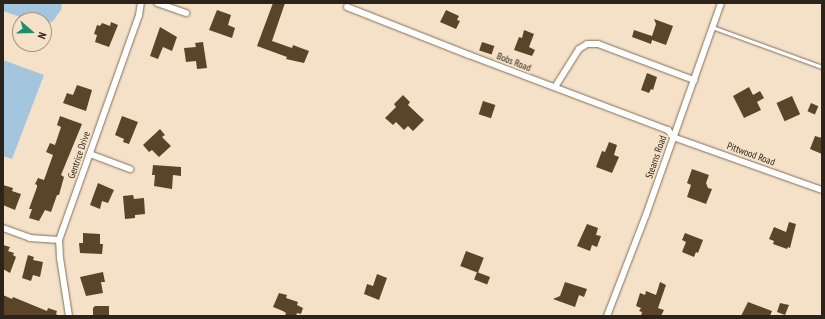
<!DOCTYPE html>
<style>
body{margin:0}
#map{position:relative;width:825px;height:319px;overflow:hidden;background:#f5e1c8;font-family:"PT Sans Narrow",sans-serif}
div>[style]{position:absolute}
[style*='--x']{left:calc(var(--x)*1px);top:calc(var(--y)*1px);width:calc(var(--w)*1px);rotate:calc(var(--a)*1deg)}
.water>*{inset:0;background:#a3c5de}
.building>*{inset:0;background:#5a4529;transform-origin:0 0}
.roads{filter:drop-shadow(0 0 1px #806f58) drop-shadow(0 0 1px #806f58)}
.service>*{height:3px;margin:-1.5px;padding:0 1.5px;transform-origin:1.5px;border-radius:1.5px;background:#fff}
.minor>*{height:6px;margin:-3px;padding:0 3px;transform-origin:3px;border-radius:3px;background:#fff}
span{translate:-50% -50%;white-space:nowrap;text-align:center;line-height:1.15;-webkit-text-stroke:4px #f5e1c8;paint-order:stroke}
.street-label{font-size:10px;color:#2c241b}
.frame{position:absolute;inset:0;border:4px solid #2c241b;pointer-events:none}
.north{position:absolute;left:12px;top:12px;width:40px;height:40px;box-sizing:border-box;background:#f5e1c8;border:1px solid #a59583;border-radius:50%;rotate:110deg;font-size:11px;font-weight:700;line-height:16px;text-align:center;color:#2c241b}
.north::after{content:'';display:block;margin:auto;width:14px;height:18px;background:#1b8e6f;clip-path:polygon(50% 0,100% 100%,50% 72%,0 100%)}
</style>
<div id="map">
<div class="water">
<i style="clip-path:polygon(3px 3px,62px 3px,61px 10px,53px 21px,44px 25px,44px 20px,29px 20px,3px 11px)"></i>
<i style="clip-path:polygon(3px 60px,44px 75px,12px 159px,3px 156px)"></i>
</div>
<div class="building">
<i style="clip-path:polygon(273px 3px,285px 3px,272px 41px,292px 48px,293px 45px,309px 51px,304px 63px,286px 59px,287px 57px,257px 46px)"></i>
<i style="clip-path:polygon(217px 10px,231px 15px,228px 25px,235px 28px,232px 38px,209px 30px)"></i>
<i style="clip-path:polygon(446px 10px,459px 16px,457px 20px,460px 21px,456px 29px,440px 22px)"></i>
<i style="clip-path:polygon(654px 19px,673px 26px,666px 45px,652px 40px,651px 44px,632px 37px,634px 30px,652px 36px,656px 24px)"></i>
<i style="clip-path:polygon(111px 22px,118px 25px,109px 47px,95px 42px,97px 35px,94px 34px,97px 25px,100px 26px,102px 23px,110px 26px)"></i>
<i style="clip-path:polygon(160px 27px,177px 37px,172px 51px,163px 47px,158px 59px,150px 56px)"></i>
<i style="clip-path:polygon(524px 30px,534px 34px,529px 47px,535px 50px,532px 56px,514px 50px,519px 37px,522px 38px)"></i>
<i style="clip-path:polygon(203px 42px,207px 68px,197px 69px,196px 61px,186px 62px,184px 48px,196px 47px,195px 43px)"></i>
<i style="left:482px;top:42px;width:13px;height:9px;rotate:18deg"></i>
<i style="clip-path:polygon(647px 73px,657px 77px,653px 90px,651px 89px,649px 93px,641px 90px)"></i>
<i style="clip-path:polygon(77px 85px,92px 90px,86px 111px,63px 103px,67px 93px,73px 95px)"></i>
<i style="clip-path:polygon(749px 87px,753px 95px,760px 91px,764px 98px,757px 102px,761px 110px,744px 118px,733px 96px)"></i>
<i style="clip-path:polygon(403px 95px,410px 102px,408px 105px,424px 120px,413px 131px,408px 126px,404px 130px,396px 122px,393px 125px,385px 118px,396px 107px,394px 104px)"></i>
<i style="left:792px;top:96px;width:20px;height:17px;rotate:66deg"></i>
<i style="left:483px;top:101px;width:13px;height:14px;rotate:18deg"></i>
<i style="left:811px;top:103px;width:8px;height:9px;rotate:23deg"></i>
<i style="clip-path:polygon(60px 116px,82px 124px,61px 175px,64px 177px,59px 195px,57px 195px,51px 212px,45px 210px,39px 221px,29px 218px,32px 209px,29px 209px,37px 187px,37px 185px,35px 184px,38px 178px,44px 180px,53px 155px,46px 152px,50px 143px,55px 145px,61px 127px,57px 125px)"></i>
<i style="clip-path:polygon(122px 116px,138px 122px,129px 144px,123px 142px,124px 139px,115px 135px)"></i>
<i style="clip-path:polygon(160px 129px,165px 135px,162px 137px,171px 146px,159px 157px,152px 150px,149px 152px,143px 145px)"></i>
<i style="clip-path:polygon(815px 136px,822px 138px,822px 154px,810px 149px)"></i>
<i style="clip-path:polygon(609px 142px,617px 145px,614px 155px,619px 157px,612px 173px,596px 167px,602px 151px,605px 152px)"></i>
<i style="clip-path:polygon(153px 165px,181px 167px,181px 176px,173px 175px,172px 189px,154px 186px,155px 175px,152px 175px)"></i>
<i style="clip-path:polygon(692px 169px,709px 175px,706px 183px,708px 188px,712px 189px,706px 204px,687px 197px,691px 185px,687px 183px)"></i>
<i style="clip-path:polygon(98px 183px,114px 190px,108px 203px,102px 201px,100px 209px,90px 205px)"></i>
<i style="clip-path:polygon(3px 185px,13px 188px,12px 191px,21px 194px,15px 210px,3px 205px)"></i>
<i style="clip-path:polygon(133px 195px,134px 199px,144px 198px,145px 214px,135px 215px,135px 218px,125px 219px,123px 196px)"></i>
<i style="clip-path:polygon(789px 222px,796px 224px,790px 248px,788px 247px,787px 249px,773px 244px,774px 241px,769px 239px,774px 227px,786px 232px)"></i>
<i style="clip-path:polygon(587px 224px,598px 228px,596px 235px,601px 236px,597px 247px,592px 245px,590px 251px,577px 246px)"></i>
<i style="clip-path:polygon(83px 233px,100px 234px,100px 244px,103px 244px,102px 254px,80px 253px,79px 243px,83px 243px)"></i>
<i style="clip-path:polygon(685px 233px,703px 240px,698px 253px,696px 252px,694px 257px,682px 252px,686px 242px,682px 240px)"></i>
<i style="clip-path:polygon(3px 245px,10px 247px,8px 251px,14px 253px,13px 255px,16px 257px,10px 273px,3px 269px)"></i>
<i style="left:466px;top:251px;width:19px;height:16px;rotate:21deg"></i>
<i style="clip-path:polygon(28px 255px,34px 257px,33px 260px,43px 262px,40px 277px,33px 275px,31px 281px,22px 278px)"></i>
<i style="clip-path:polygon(103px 272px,105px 282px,101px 282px,103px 293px,86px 296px,80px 277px)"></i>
<i style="left:477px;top:272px;width:14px;height:8px;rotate:21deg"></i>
<i style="clip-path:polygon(377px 274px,387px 278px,379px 300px,364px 294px,367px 284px,373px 286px)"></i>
<i style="clip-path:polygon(565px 282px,587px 289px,584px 297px,579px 295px,575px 307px,553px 299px,560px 296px)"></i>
<i style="clip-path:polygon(660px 282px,666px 285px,658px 308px,664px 310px,661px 316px,641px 316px,642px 312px,639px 311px,641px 308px,636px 306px,640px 293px,645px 295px,646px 291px,656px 295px)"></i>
<i style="clip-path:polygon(279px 293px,287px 295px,286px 298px,298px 302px,297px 305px,303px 308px,301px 314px,297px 313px,296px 316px,285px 316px,286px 313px,283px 311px,273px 307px)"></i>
<i style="clip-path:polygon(3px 295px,12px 299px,13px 297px,47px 311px,48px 308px,57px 311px,56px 314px,59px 316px,3px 315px)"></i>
<i style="clip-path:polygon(748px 302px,772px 311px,770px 316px,741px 316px)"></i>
<i style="clip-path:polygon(780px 303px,789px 305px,785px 315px,777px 312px)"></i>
<i style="clip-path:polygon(95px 306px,109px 306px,109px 316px,93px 316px,93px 308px)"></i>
</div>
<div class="roads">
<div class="service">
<i style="--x:712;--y:27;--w:117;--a:20"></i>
</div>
<div class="minor">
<i style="--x:157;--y:3;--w:31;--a:19"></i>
<i style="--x:347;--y:7;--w:131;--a:21.5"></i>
<i style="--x:469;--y:55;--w:213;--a:20.7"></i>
<i style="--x:668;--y:130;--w:9;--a:54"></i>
<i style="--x:673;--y:137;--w:158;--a:19.6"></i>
<i style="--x:555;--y:87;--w:45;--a:-57.7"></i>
<i style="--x:579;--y:49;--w:9;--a:-32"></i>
<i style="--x:587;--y:44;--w:11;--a:0"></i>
<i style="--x:598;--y:44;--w:103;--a:20.6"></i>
<i style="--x:90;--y:154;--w:43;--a:20.6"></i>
<i style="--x:3;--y:228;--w:29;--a:20"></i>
<i style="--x:30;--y:238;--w:29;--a:4"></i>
<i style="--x:69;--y:316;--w:59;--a:-98.8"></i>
<i style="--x:60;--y:258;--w:18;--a:-93"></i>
<i style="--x:59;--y:240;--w:239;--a:-70.4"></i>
<i style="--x:139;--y:15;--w:12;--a:-81"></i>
<i style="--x:607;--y:316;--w:108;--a:-68.9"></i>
<i style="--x:646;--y:215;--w:225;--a:-70.5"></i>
</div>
</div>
<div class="street-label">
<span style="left:514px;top:62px;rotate:21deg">Bobs Road</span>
<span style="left:751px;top:154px;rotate:20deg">Pittwood Road</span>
<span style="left:79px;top:155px;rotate:-71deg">Gentrice Drive</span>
<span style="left:656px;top:157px;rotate:-71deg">Stearns Road</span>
</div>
<div class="frame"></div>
<div class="north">N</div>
</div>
